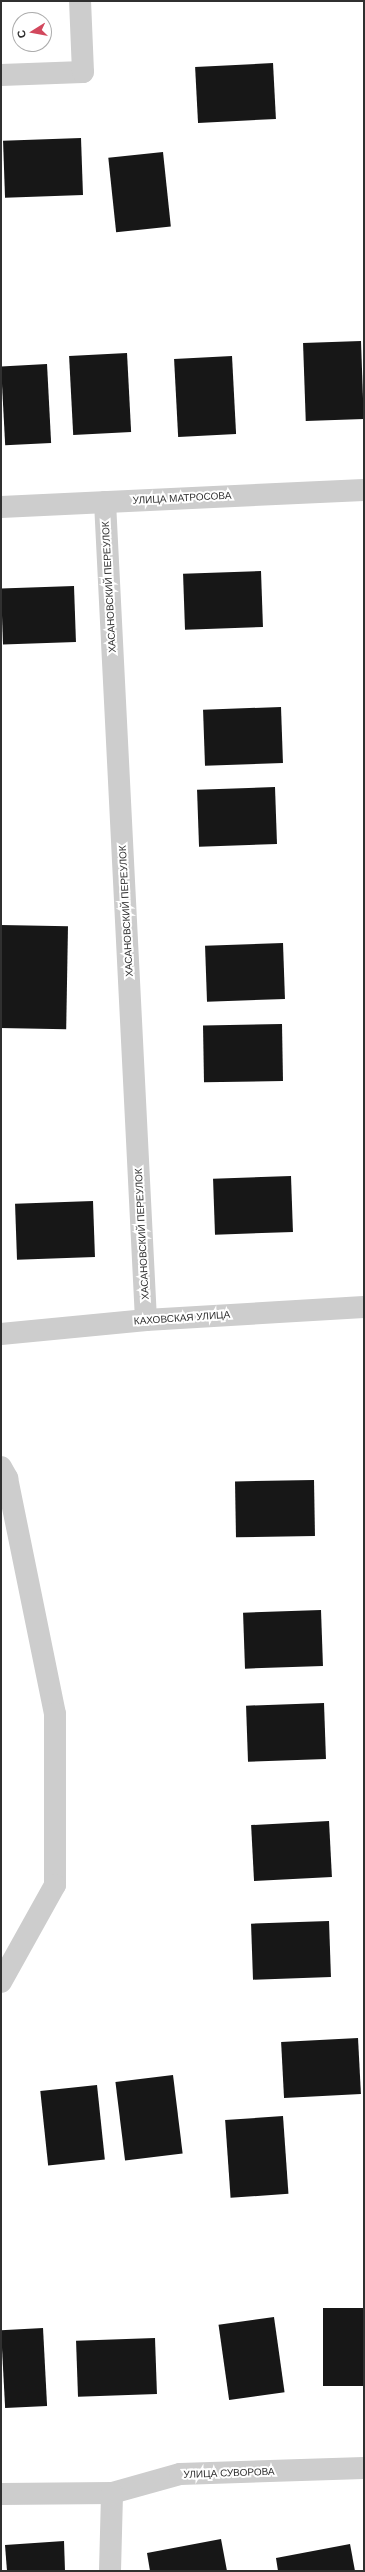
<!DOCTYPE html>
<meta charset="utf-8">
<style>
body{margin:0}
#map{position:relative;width:365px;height:2572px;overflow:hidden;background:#fff;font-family:Helvetica,sans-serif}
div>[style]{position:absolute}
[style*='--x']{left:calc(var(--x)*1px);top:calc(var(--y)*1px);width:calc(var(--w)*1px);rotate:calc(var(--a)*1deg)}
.building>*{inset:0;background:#171717;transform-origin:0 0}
.street>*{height:22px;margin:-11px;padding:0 11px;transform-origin:11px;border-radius:11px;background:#cdcdcd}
span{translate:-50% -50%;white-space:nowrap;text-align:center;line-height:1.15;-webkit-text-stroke:4px #fff;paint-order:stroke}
.street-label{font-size:10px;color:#303030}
.frame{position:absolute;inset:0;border:2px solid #303030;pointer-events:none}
.north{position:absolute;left:12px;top:12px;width:40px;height:40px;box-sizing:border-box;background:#fff;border:1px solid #acacac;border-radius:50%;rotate:259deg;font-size:11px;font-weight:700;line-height:16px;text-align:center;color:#303030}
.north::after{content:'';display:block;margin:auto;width:14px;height:18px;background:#d2485d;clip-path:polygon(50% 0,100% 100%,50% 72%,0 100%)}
</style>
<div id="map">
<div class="building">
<i style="left:273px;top:63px;width:56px;height:78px;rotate:87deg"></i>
<i style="left:81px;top:138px;width:57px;height:78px;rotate:88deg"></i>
<i style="left:163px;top:152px;width:75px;height:55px;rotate:84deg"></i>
<i style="left:361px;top:341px;width:78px;height:58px;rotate:88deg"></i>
<i style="left:127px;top:353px;width:79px;height:58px;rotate:87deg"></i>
<i style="left:232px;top:356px;width:78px;height:58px;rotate:87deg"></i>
<i style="left:47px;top:364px;width:79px;height:46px;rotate:87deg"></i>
<i style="left:261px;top:571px;width:56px;height:78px;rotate:88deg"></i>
<i style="left:74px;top:586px;width:56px;height:73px;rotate:88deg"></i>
<i style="left:281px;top:707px;width:56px;height:78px;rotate:88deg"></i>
<i style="left:275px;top:787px;width:57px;height:78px;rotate:88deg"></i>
<i style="left:1px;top:925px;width:67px;height:103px;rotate:1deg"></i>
<i style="left:283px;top:943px;width:56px;height:78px;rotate:88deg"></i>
<i style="left:282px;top:1024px;width:57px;height:79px;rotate:89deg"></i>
<i style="left:291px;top:1176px;width:56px;height:78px;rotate:88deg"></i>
<i style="left:93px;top:1201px;width:56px;height:78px;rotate:88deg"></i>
<i style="left:314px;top:1480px;width:56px;height:79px;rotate:89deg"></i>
<i style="left:321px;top:1610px;width:56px;height:78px;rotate:88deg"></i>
<i style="left:324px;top:1703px;width:56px;height:78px;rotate:88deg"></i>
<i style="left:329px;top:1821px;width:56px;height:78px;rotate:87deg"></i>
<i style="left:329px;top:1921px;width:56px;height:78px;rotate:88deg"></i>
<i style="left:358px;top:2038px;width:56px;height:77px;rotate:87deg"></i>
<i style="left:173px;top:2075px;width:79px;height:58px;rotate:83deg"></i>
<i style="left:97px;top:2085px;width:75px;height:57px;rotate:84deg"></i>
<i style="left:283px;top:2116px;width:78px;height:58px;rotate:86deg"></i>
<i style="left:323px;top:2308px;width:41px;height:78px"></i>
<i style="left:274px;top:2317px;width:76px;height:56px;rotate:82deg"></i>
<i style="left:43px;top:2328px;width:78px;height:42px;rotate:87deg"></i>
<i style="left:155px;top:2338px;width:56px;height:79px;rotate:88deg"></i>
<i style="clip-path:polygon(221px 2539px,227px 2571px,150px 2571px,147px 2553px)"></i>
<i style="clip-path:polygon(64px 2541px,65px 2571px,7px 2571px,5px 2545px)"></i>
<i style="clip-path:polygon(350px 2544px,355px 2571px,278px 2571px,276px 2558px)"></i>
</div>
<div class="street">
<i style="--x:1;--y:75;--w:82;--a:-2.1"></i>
<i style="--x:83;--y:72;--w:71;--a:-92.4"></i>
<i style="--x:105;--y:502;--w:819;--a:87.13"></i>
<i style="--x:1;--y:507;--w:363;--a:-2.7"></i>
<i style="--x:1;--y:1334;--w:146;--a:-5.5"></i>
<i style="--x:146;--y:1320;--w:218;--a:-3.4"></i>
<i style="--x:1;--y:1467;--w:13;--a:61"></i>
<i style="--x:7;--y:1478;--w:241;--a:78.5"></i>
<i style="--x:55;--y:1714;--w:171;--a:90"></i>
<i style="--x:55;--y:1885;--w:111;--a:119.1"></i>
<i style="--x:1;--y:2494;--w:111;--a:-0.5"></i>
<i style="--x:112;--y:2493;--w:71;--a:-15.6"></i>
<i style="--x:180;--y:2474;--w:184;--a:-1.9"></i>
<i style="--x:110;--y:2571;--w:78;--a:-88.5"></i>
</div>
<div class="street-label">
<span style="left:182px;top:498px;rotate:-3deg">УЛИЦА МАТРОСОВА</span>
<span style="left:109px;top:587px;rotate:-93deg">ХАСАНОВСКИЙ ПЕРЕУЛОК</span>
<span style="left:126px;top:911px;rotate:-93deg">ХАСАНОВСКИЙ ПЕРЕУЛОК</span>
<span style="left:142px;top:1234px;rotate:-93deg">ХАСАНОВСКИЙ ПЕРЕУЛОК</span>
<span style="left:182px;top:1318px;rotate:-4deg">КАХОВСКАЯ УЛИЦА</span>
<span style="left:229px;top:2473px;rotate:-2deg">УЛИЦА СУВОРОВА</span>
</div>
<div class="frame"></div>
<div class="north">С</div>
</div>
